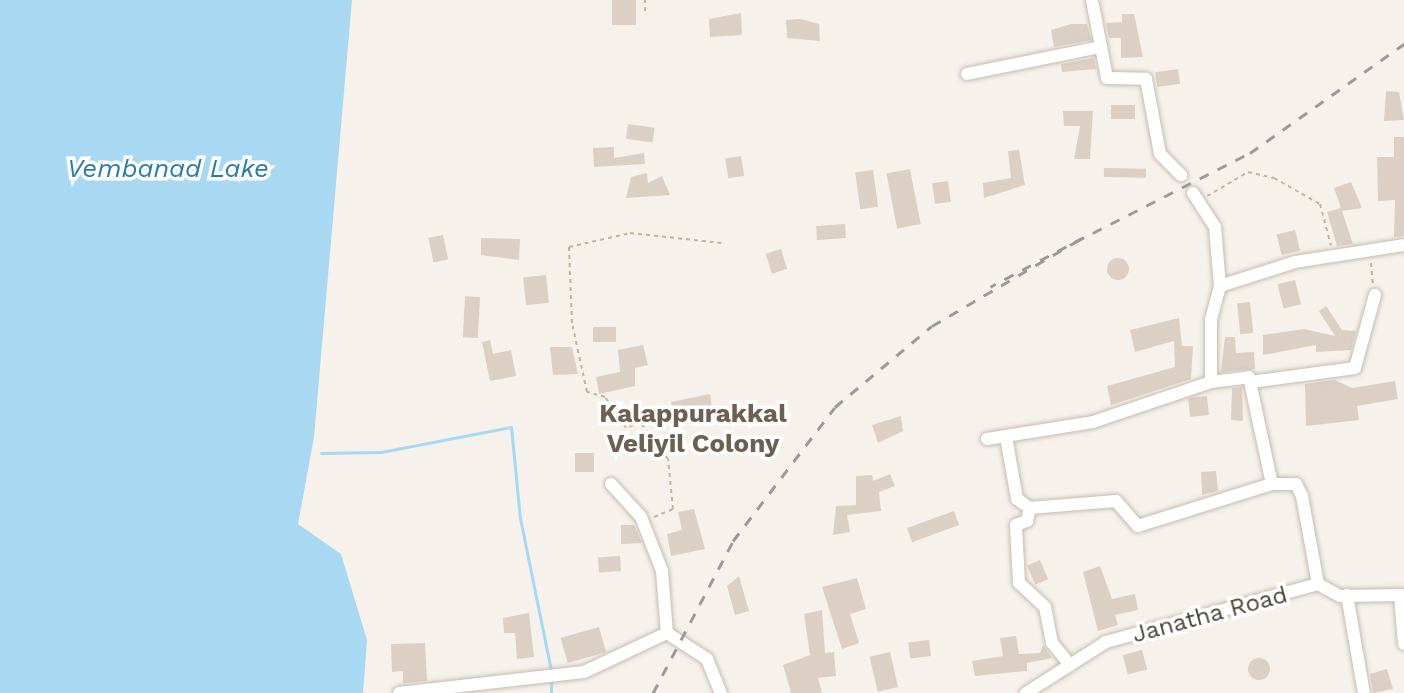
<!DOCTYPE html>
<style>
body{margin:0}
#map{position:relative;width:1404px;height:693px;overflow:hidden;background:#f6f2eb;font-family:"Work Sans",sans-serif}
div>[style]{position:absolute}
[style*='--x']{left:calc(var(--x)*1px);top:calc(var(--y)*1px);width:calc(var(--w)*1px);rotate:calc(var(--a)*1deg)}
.water>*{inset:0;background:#a8d8f2}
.stream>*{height:3px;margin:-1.5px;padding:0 1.5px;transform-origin:1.5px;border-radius:1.5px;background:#a8d8f2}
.building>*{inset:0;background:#dbd0c3;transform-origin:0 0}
.round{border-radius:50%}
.path>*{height:2px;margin-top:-1px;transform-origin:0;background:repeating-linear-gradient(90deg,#c4b49e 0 4px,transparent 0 8px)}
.roads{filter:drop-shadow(0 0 2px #c5bcb0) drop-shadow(0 0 2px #c5bcb0)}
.minor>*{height:12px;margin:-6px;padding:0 6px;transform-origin:6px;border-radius:6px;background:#fff}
.rail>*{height:3px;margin-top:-1.5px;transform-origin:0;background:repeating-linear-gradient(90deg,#9a9a9a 0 10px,transparent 0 20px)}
span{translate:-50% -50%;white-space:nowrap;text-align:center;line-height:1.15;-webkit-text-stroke:7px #fff;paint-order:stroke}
.street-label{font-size:24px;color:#4b4339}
.water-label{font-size:26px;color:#2b7ba9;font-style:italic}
.neighbourhood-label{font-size:26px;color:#6e6050;font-weight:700}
</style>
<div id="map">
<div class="water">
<i style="clip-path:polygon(0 0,352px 0,314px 437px,298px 524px,341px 554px,367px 640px,363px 693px,0 693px)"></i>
</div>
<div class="stream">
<i style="--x:321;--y:453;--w:60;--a:-1"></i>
<i style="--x:381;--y:452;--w:132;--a:-10.9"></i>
<i style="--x:511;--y:427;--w:91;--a:84.4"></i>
<i style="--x:520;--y:518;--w:156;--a:78.5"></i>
<i style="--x:551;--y:678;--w:15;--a:90"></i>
</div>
<div class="building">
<i style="left:612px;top:0;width:24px;height:25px"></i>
<i style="clip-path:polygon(741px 13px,742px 35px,710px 37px,709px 19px)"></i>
<i style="clip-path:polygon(1122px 14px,1134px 14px,1143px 57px,1121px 58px,1121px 38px,1109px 38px,1106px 23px,1122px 22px)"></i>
<i style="clip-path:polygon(801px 19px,819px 24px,820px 41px,787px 38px,786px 20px)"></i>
<i style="clip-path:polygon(1071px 24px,1087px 24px,1091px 40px,1054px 47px,1051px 30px)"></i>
<i style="clip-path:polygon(1094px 58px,1096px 69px,1062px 72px,1061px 64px)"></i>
<i style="left:1178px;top:69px;width:15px;height:23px;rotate:82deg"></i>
<i style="clip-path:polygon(1386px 91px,1399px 92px,1404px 120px,1384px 121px)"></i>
<i style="left:1135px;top:105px;width:14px;height:24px;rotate:90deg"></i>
<i style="clip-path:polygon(1063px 111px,1093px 111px,1090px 159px,1074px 159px,1080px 126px,1064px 126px)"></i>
<i style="left:628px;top:124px;width:27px;height:15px;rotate:8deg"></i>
<i style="clip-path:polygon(1394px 137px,1404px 137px,1404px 236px,1394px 237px,1395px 200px,1378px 201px,1377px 157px,1394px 157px)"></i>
<i style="clip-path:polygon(614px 147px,614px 158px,644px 153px,645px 164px,594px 167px,593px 148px)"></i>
<i style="clip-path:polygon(1019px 150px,1025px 185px,984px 198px,983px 183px,1011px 178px,1008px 151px)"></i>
<i style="left:741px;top:156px;width:20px;height:16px;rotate:81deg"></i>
<i style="left:1104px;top:168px;width:42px;height:9px;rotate:1deg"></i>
<i style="left:910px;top:169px;width:56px;height:24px;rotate:79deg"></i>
<i style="left:873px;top:170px;width:37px;height:18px;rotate:82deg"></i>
<i style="clip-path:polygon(647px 173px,648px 183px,662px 176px,670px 195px,626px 198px,631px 177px)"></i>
<i style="left:948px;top:181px;width:21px;height:16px;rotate:82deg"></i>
<i style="clip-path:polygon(1351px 182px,1362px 208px,1342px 211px,1353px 244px,1337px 246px,1327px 212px,1341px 208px,1334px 188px)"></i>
<i style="left:845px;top:224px;width:14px;height:29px;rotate:86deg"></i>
<i style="left:1295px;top:230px;width:21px;height:19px;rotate:76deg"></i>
<i style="left:443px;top:235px;width:25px;height:15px;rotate:78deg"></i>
<i style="clip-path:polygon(481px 238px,520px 239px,519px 260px,481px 255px)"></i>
<i style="left:781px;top:249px;width:21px;height:16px;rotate:73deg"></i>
<i class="round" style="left:1107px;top:258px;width:22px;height:22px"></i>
<i style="left:546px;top:275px;width:28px;height:23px;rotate:84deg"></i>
<i style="left:1295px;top:280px;width:25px;height:18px;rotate:76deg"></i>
<i style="left:480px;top:297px;width:41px;height:15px;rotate:93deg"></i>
<i style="left:1250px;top:302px;width:31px;height:13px;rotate:84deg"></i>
<i style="clip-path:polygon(1326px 306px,1342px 330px,1356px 331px,1351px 350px,1316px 352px,1316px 345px,1263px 355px,1263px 335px,1304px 329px,1335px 336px,1319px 311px)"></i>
<i style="clip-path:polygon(1179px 318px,1182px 346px,1193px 346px,1191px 379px,1111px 405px,1107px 386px,1175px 367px,1174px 341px,1135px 352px,1130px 330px)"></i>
<i style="left:593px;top:327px;width:23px;height:15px"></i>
<i style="clip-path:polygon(1225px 337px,1235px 337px,1236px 353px,1254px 352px,1255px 369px,1221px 372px)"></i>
<i style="clip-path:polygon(490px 340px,493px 354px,511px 350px,516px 376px,490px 381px,482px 342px)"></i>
<i style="clip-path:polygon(643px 345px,648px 365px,635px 368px,635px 386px,599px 394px,596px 377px,620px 372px,618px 350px)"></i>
<i style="clip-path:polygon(550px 347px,572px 347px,578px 374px,553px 375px)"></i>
<i style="clip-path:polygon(1335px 380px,1352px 388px,1395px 381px,1398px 399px,1357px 406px,1359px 420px,1306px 426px,1305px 384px)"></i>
<i style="clip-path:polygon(1242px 387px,1243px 421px,1231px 420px,1232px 388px)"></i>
<i style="clip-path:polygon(710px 394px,714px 422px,703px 426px,699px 415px,673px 417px,671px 402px)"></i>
<i style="left:1207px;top:396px;width:19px;height:19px;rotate:84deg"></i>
<i style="clip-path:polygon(901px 416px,903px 431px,878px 443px,872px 425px)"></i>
<i style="left:575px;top:453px;width:19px;height:19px"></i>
<i style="clip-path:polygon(1216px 471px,1218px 491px,1202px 495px,1201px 472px)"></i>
<i style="clip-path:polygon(890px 474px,895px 486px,879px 492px,881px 511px,847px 515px,850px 532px,833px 535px,836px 506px,856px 505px,856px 476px,872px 475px,873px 481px)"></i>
<i style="clip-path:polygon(694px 509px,705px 549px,671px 556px,667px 534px,682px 530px,678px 512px)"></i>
<i style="left:954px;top:511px;width:15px;height:50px;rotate:70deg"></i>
<i style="clip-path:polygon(621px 525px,634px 525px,642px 543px,621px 544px)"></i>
<i style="left:620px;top:556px;width:15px;height:22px;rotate:86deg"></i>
<i style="left:1040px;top:560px;width:21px;height:14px;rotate:67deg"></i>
<i style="clip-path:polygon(1100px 566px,1112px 599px,1135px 594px,1138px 610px,1115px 615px,1118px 625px,1098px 631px,1083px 572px)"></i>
<i style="clip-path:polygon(739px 576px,749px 611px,735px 615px,727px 586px)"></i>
<i style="clip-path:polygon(857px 578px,866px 609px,850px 614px,859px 643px,842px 649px,822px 587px)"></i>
<i style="clip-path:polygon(822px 610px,825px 653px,834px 652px,836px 676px,818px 678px,822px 693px,791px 693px,783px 665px,810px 655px,804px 614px)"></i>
<i style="clip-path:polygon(529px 613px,534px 657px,517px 659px,515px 633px,504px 633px,503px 618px)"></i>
<i style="left:599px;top:627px;width:26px;height:40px;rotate:74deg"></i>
<i style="clip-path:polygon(1016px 636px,1019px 654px,1040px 653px,1043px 645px,1052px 658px,1027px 663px,1027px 671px,975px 676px,972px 661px,1003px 656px,1000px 638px)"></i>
<i style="left:929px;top:640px;width:16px;height:21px;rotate:83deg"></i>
<i style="clip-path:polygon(425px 643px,427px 681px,403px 683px,403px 671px,392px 672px,391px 644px)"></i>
<i style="left:1142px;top:650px;width:20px;height:20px;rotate:75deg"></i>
<i style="left:890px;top:652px;width:36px;height:21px;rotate:77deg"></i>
<i class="round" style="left:1248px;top:658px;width:22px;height:22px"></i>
<i style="clip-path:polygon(1387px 669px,1393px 689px,1373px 693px,1370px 674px)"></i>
</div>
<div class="path">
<i style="--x:645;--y:11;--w:11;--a:-90"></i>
<i style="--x:1207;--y:196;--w:48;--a:-30.3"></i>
<i style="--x:1248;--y:172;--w:27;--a:13"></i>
<i style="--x:1274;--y:178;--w:53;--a:29.5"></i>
<i style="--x:1320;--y:204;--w:43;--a:75.3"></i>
<i style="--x:1371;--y:263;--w:21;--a:85"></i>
<i style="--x:654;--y:517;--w:21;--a:-23"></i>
<i style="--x:673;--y:509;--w:50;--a:-95.7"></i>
<i style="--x:668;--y:459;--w:46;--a:-127.1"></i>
<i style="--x:640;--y:422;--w:15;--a:157"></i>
<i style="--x:626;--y:428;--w:37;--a:-124"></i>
<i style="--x:605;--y:397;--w:19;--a:-164"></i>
<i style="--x:587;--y:392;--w:71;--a:-102.3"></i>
<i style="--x:572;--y:323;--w:76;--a:-92.3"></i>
<i style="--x:569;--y:247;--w:63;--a:-12.9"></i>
<i style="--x:630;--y:233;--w:92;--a:6.3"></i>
</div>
<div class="roads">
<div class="minor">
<i style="--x:1092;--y:0;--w:79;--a:79.1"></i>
<i style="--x:1107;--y:78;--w:39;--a:1"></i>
<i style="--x:1146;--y:79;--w:76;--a:79.4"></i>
<i style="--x:1160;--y:154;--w:30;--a:45"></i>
<i style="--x:967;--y:74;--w:137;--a:-11.4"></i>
<i style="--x:1193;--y:193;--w:40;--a:57.1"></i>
<i style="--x:1215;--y:227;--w:59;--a:85.2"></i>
<i style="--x:1220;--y:286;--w:35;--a:105"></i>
<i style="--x:1211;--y:320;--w:62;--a:90"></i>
<i style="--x:1211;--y:382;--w:38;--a:-7"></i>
<i style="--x:1249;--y:377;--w:109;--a:77.9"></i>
<i style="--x:1272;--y:484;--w:24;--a:0"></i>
<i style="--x:1296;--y:484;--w:13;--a:63"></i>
<i style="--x:1302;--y:496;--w:89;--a:79.7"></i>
<i style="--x:1220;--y:286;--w:79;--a:-17.7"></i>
<i style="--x:1295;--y:262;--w:110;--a:-8.9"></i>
<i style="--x:1251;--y:382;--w:105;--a:-7.7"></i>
<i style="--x:1355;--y:368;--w:76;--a:-74.7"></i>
<i style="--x:1006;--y:437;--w:63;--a:79.9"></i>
<i style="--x:1017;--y:499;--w:16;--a:35"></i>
<i style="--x:987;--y:439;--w:107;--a:-9.1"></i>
<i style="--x:1093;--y:422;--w:125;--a:-18.7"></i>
<i style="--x:611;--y:484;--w:45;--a:47.7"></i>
<i style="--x:641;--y:517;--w:58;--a:68.7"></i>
<i style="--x:662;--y:571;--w:62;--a:85.4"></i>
<i style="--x:667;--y:633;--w:48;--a:33"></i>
<i style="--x:707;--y:659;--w:37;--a:68"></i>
<i style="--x:1318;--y:584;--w:25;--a:29"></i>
<i style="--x:1340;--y:596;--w:64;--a:-0.9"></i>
<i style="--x:1347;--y:595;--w:99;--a:80.2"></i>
<i style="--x:1400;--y:595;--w:49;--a:85.3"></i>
<i style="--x:1070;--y:665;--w:28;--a:-129"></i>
<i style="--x:1052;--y:643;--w:37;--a:-101"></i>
<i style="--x:1045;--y:607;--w:35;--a:-137"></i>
<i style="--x:1019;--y:583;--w:58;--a:-93"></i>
<i style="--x:1016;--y:525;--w:12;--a:-20"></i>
<i style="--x:1027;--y:521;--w:13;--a:-77"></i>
<i style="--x:1030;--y:508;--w:86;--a:-4.7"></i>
<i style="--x:1116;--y:501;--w:33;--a:49"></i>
<i style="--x:1138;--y:526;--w:140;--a:-17.4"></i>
<i style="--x:399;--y:693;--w:186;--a:-6.5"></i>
<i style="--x:584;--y:672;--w:92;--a:-25.2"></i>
<i style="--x:1026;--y:693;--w:95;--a:-32.5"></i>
<i style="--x:1106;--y:642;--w:220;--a:-15.3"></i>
</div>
</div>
<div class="rail">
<i style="--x:1075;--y:242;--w:196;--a:-27"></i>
<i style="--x:1250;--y:153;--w:189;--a:-35.3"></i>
<i style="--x:653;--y:693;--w:172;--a:-62.2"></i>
<i style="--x:733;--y:541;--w:168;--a:-52.7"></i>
<i style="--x:835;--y:407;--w:126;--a:-39.9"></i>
<i style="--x:932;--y:326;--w:176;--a:-30.4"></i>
<i style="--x:1084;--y:237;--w:106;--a:152"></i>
</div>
<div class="street-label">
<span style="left:1210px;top:615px;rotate:-15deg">Janatha Road</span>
</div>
<div class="water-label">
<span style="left:168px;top:169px">Vembanad Lake</span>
</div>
<div class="neighbourhood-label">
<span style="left:693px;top:429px">Kalappurakkal<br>Veliyil Colony</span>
</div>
</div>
